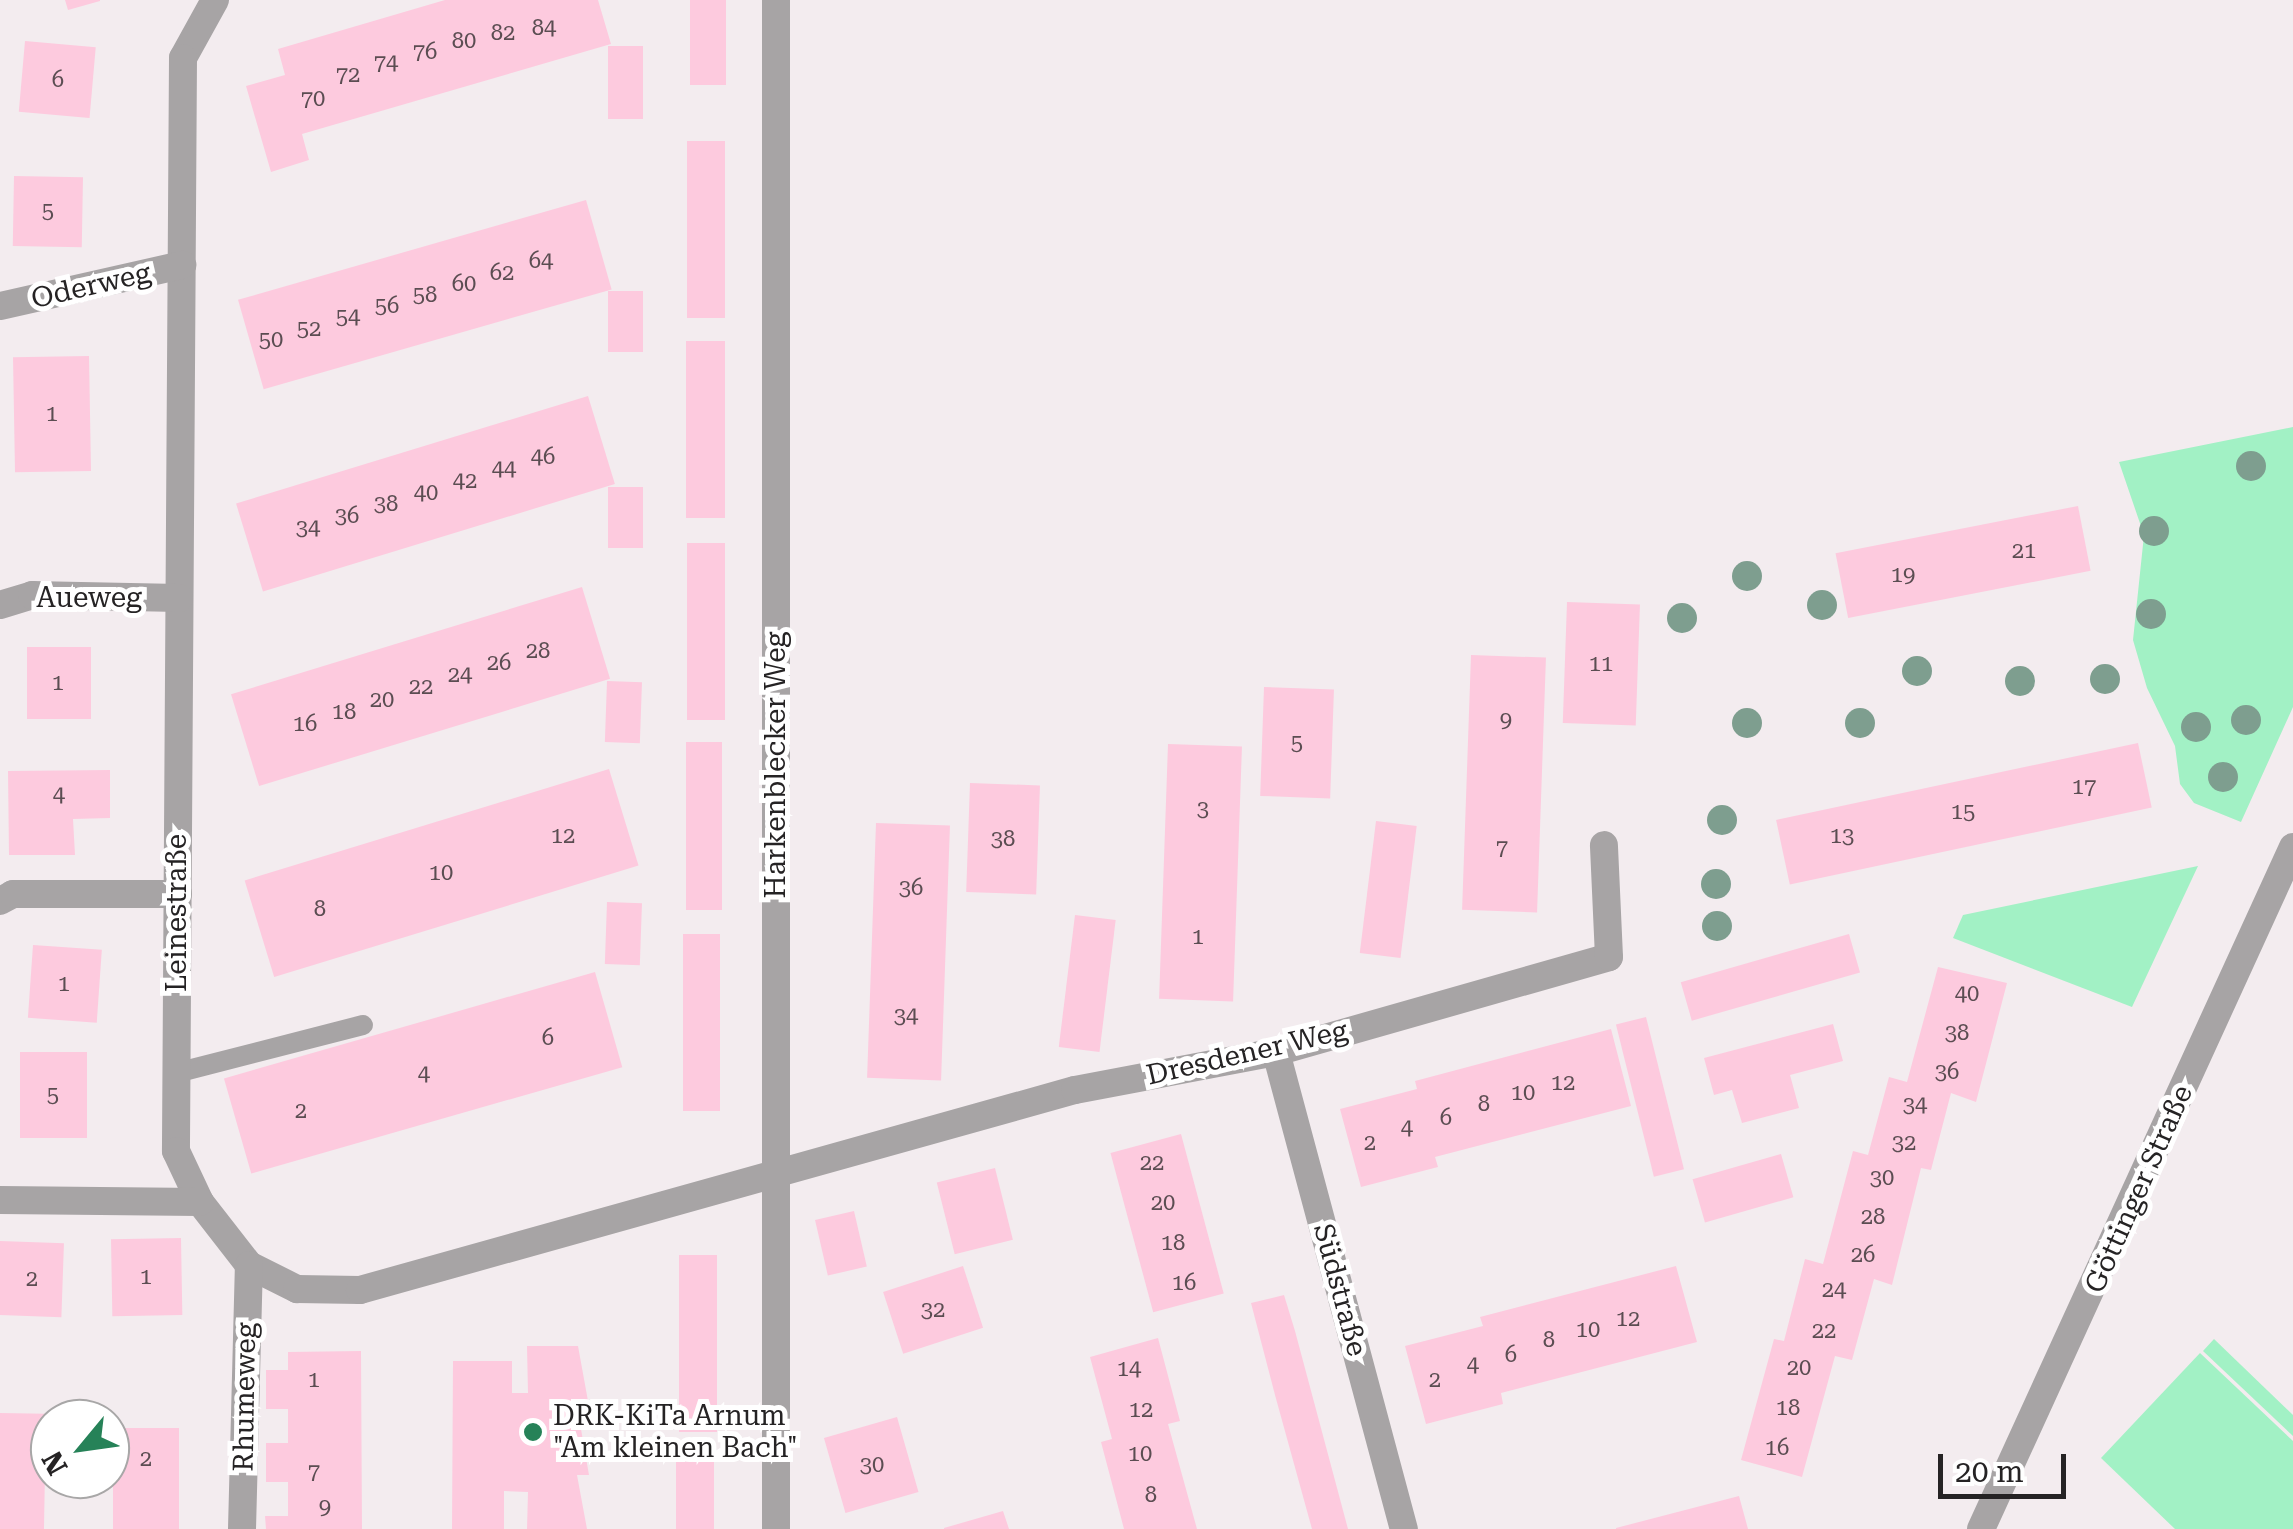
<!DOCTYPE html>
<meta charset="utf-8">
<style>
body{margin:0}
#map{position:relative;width:2293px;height:1529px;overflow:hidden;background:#f3ecef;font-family:"Roboto Serif",serif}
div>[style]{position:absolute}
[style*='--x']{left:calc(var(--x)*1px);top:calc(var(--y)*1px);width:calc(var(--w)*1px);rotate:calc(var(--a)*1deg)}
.green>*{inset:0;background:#a2f1c5}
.building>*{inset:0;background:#fdcade;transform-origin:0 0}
.service>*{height:20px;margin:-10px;padding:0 10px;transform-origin:10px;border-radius:10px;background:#a7a4a5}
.minor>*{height:28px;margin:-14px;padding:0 14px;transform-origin:14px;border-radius:14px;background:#a7a4a5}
.tertiary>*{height:28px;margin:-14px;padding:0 14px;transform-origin:14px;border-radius:14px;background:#a7a4a5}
.trees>*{width:30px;height:30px;margin:-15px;border-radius:50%;background:#7e9e8f}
.dots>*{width:28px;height:28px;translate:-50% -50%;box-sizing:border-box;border:5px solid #fff;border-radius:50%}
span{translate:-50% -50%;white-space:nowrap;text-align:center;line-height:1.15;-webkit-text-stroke:10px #fff;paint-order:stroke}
.number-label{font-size:22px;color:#5b4d52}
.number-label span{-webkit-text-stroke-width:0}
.street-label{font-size:28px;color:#252324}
.poi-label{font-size:28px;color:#252324}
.left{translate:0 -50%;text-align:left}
.north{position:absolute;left:30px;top:1399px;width:100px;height:100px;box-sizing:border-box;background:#fff;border:2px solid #a8a7a7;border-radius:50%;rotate:241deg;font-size:28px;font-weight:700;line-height:40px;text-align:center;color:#252324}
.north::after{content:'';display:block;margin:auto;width:35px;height:45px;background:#268258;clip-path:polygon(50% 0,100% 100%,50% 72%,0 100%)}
.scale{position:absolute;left:1938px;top:1454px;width:128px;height:45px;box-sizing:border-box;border:5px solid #252324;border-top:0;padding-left:12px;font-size:30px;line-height:35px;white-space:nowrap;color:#252324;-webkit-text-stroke:8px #fff;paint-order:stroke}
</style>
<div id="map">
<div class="green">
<i style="clip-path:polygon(2293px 427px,2293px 707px,2241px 822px,2194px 803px,2180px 784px,2175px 746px,2147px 688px,2133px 640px,2144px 535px,2119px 462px)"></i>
<i style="clip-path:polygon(2198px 866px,2132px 1007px,1953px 938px,1963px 915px)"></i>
<i style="clip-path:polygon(2214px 1339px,2293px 1415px,2293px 1436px,2203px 1351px)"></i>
<i style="clip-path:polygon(2200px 1353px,2293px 1441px,2293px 1529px,2175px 1529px,2101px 1458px)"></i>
</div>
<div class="building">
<i style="clip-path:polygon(65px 0,100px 0,100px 1px,68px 10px)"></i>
<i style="clip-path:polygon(445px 0,598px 0,611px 44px,302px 134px,309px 160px,271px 172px,246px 86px,285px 75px,278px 49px)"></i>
<i style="left:690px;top:0;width:36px;height:85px"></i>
<i style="left:25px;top:41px;width:71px;height:71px;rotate:5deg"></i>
<i style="left:608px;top:46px;width:35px;height:73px"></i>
<i style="left:687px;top:141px;width:38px;height:177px"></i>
<i style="left:14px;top:176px;width:69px;height:70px;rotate:1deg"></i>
<i style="left:586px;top:200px;width:93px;height:362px;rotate:74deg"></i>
<i style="left:608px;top:291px;width:35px;height:61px"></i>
<i style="left:686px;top:341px;width:39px;height:177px"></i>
<i style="left:89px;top:356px;width:115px;height:76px;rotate:89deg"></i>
<i style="left:588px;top:396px;width:92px;height:368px;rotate:73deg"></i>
<i style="left:608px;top:487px;width:35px;height:61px"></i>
<i style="left:2078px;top:506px;width:66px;height:247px;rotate:79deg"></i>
<i style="left:687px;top:543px;width:38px;height:177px"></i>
<i style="left:582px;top:587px;width:96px;height:367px;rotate:73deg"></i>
<i style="left:1567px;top:602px;width:73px;height:121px;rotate:2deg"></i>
<i style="left:27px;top:647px;width:64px;height:72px"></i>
<i style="left:1471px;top:655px;width:75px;height:255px;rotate:2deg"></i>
<i style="left:607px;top:681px;width:35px;height:61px;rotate:2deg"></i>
<i style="left:1264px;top:687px;width:70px;height:109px;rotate:2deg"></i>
<i style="left:686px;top:742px;width:36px;height:168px"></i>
<i style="left:2138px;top:743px;width:66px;height:370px;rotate:78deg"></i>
<i style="left:1168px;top:744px;width:74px;height:255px;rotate:2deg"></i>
<i style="left:609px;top:769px;width:101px;height:381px;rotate:73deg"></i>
<i style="clip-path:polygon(110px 770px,110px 818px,73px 819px,75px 855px,9px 855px,8px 771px)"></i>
<i style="left:970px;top:783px;width:70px;height:109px;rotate:2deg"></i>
<i style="left:1376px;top:821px;width:41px;height:133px;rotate:7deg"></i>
<i style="left:876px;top:823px;width:74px;height:255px;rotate:2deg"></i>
<i style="left:607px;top:902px;width:35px;height:62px;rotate:2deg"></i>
<i style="left:1075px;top:915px;width:41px;height:133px;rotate:7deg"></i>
<i style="left:683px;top:934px;width:37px;height:177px"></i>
<i style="left:1849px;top:934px;width:40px;height:175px;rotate:74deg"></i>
<i style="left:33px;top:945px;width:69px;height:73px;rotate:4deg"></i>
<i style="clip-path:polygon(1938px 967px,2007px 983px,1976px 1102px,1951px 1093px,1931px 1170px,1921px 1168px,1892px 1285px,1874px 1279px,1852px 1360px,1835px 1356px,1802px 1477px,1741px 1460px,1774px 1339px,1784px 1341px,1805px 1259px,1823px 1264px,1853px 1151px,1868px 1155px,1889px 1077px,1907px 1082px)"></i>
<i style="left:595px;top:972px;width:99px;height:386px;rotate:74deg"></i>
<i style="left:1646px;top:1017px;width:157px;height:31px;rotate:76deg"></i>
<i style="clip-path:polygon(1833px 1024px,1843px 1061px,1790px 1075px,1799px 1108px,1742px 1123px,1732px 1090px,1714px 1095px,1704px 1058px)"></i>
<i style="clip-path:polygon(1611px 1029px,1631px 1106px,1435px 1157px,1438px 1167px,1361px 1187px,1340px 1109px,1417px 1089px,1415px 1081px)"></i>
<i style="left:20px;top:1052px;width:67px;height:86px"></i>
<i style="left:1181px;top:1134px;width:165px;height:73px;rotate:75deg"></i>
<i style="left:1781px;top:1154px;width:45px;height:92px;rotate:74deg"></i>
<i style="left:995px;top:1168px;width:74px;height:60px;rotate:76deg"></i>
<i style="left:854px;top:1211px;width:57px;height:40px;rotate:77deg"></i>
<i style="left:181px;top:1238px;width:77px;height:70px;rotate:89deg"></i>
<i style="left:0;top:1241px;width:64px;height:74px;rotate:2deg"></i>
<i style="left:679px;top:1255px;width:38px;height:177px"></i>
<i style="left:963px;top:1266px;width:65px;height:84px;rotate:72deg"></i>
<i style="clip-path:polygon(1676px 1266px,1697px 1342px,1501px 1393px,1503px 1404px,1426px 1424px,1405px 1346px,1483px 1326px,1480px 1317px)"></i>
<i style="clip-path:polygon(1284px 1295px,1295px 1331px,1348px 1529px,1312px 1529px,1275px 1395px,1251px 1303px)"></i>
<i style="clip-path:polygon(1158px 1338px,1180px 1421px,1168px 1424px,1197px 1529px,1124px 1529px,1101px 1442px,1112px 1439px,1090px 1357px)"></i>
<i style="clip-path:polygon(527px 1346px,578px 1346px,590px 1412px,578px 1412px,589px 1475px,577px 1475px,587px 1529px,527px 1529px,528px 1492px,504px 1491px,504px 1529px,452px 1529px,453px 1361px,512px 1361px,512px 1393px,528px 1393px)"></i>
<i style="clip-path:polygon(361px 1351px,362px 1529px,266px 1529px,265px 1516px,288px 1516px,288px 1482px,266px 1482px,266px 1443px,288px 1443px,288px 1409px,266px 1409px,266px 1370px,288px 1370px,288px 1352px)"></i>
<i style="left:0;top:1413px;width:46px;height:116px;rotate:1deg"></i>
<i style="left:897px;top:1417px;width:78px;height:76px;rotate:74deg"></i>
<i style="left:113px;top:1428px;width:66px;height:101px"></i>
<i style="left:676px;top:1452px;width:38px;height:77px"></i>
<i style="clip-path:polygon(1739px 1496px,1748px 1529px,1616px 1529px,1616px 1528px)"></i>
<i style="clip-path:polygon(1003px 1511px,1009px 1529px,944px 1529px,944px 1528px)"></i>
</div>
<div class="service">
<i style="--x:176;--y:1073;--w:193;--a:-14.4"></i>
</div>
<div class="minor">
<i style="--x:215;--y:0;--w:66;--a:118.9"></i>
<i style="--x:183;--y:58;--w:1093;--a:90.37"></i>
<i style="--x:176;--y:1151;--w:56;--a:64.8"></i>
<i style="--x:200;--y:1202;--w:80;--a:52.1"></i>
<i style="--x:249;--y:1265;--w:54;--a:26.6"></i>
<i style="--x:297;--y:1289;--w:63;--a:0.9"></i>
<i style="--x:360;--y:1290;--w:742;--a:-15.63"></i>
<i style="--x:1075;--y:1090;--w:205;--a:-10.7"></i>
<i style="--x:1276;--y:1052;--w:346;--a:-15.9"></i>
<i style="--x:1609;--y:957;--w:112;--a:-92.6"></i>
<i style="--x:0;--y:306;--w:187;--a:-12.7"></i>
<i style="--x:0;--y:605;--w:34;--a:-17"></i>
<i style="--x:32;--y:595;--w:147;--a:1.2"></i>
<i style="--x:0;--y:901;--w:15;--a:-28"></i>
<i style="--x:13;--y:894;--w:165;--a:0"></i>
<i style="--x:1276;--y:1052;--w:494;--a:75"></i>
<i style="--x:0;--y:1200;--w:200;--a:0.6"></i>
<i style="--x:242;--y:1529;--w:264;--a:-88.5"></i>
<i style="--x:1981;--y:1529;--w:750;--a:-65.42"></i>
</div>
<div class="tertiary">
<i style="--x:776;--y:1529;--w:1529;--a:-90"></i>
</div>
<div class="trees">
<i style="left:2251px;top:466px"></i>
<i style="left:2154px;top:531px"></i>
<i style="left:1747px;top:576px"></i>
<i style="left:1822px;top:605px"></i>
<i style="left:2151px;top:614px"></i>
<i style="left:1682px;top:618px"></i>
<i style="left:1917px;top:671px"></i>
<i style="left:2105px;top:679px"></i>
<i style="left:2020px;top:681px"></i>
<i style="left:2246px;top:720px"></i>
<i style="left:1747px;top:723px"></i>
<i style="left:1860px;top:723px"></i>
<i style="left:2196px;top:727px"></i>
<i style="left:2223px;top:777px"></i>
<i style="left:1722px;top:820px"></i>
<i style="left:1716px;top:884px"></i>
<i style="left:1717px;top:926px"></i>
</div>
<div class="dots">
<i style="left:533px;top:1432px;background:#268258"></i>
</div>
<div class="number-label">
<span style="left:544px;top:28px">84</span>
<span style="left:503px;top:33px">82</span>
<span style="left:464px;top:41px">80</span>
<span style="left:425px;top:52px">76</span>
<span style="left:386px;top:63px">74</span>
<span style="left:348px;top:75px">72</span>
<span style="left:58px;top:80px">6</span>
<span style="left:313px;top:99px">70</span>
<span style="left:48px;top:211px">5</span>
<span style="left:541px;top:261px">64</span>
<span style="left:502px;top:273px">62</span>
<span style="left:464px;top:284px">60</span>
<span style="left:425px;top:295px">58</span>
<span style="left:387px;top:306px">56</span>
<span style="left:348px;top:317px">54</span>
<span style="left:309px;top:329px">52</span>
<span style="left:271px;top:340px">50</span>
<span style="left:52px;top:414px">1</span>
<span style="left:543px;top:457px">46</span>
<span style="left:504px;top:469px">44</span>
<span style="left:465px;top:481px">42</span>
<span style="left:426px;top:493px">40</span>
<span style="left:386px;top:504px">38</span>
<span style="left:347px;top:516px">36</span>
<span style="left:308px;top:528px">34</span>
<span style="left:2024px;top:551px">21</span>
<span style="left:1903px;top:575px">19</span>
<span style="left:538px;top:651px">28</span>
<span style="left:499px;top:663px">26</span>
<span style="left:1601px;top:664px">11</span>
<span style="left:460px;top:675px">24</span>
<span style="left:58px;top:683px">1</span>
<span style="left:421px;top:687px">22</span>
<span style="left:382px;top:700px">20</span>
<span style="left:344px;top:712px">18</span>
<span style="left:1506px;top:720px">9</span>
<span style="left:305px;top:724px">16</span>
<span style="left:1297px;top:743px">5</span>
<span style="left:2084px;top:787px">17</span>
<span style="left:59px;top:795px">4</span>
<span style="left:1203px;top:809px">3</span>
<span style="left:1963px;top:812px">15</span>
<span style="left:563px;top:836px">12</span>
<span style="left:1842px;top:836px">13</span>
<span style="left:1003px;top:839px">38</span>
<span style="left:1502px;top:848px">7</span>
<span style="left:441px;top:873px">10</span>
<span style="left:911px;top:888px">36</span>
<span style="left:320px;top:909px">8</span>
<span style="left:1198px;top:937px">1</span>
<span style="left:64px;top:984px">1</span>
<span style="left:1967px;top:994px">40</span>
<span style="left:906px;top:1016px">34</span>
<span style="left:1957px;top:1033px">38</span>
<span style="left:548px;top:1038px">6</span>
<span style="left:1947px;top:1072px">36</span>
<span style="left:424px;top:1074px">4</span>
<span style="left:1563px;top:1083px">12</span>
<span style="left:1523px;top:1093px">10</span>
<span style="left:53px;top:1095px">5</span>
<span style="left:1484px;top:1104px">8</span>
<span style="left:1915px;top:1105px">34</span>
<span style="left:301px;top:1111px">2</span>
<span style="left:1446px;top:1118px">6</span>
<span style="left:1407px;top:1128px">4</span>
<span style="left:1370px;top:1143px">2</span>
<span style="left:1904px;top:1143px">32</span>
<span style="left:1152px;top:1163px">22</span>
<span style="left:1882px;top:1178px">30</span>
<span style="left:1163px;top:1203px">20</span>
<span style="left:1873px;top:1217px">28</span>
<span style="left:1173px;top:1243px">18</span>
<span style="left:1863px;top:1255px">26</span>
<span style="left:146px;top:1277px">1</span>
<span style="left:32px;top:1279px">2</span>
<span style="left:1184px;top:1283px">16</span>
<span style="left:1834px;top:1290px">24</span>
<span style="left:933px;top:1310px">32</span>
<span style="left:1628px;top:1319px">12</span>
<span style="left:1588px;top:1330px">10</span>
<span style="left:1824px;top:1331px">22</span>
<span style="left:1549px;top:1340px">8</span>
<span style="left:1511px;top:1355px">6</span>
<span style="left:1473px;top:1365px">4</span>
<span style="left:1799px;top:1368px">20</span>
<span style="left:1129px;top:1369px">14</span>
<span style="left:314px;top:1380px">1</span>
<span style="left:1435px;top:1380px">2</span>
<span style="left:1788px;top:1408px">18</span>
<span style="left:1141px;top:1410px">12</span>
<span style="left:1777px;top:1448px">16</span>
<span style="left:1140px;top:1454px">10</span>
<span style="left:146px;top:1459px">2</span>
<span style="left:872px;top:1465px">30</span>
<span style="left:314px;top:1472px">7</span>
<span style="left:1151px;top:1495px">8</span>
<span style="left:325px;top:1507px">9</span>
</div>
<div class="street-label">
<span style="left:91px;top:286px;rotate:-13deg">Oderweg</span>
<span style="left:89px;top:598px">Aueweg</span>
<span style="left:776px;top:765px;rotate:-90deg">Harkenblecker Weg</span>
<span style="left:177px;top:913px;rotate:-90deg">Leinestraße</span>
<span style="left:1247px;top:1053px;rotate:-13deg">Dresdener Weg</span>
<span style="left:2139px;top:1189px;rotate:-66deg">Göttinger Straße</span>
<span style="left:1340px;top:1290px;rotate:75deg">Südstraße</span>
<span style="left:245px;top:1397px;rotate:-89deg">Rhumeweg</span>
</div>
<div class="poi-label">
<span class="left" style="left:553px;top:1432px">DRK-KiTa Arnum<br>"Am kleinen Bach"</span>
</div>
<div class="north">N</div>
<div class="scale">20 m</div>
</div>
